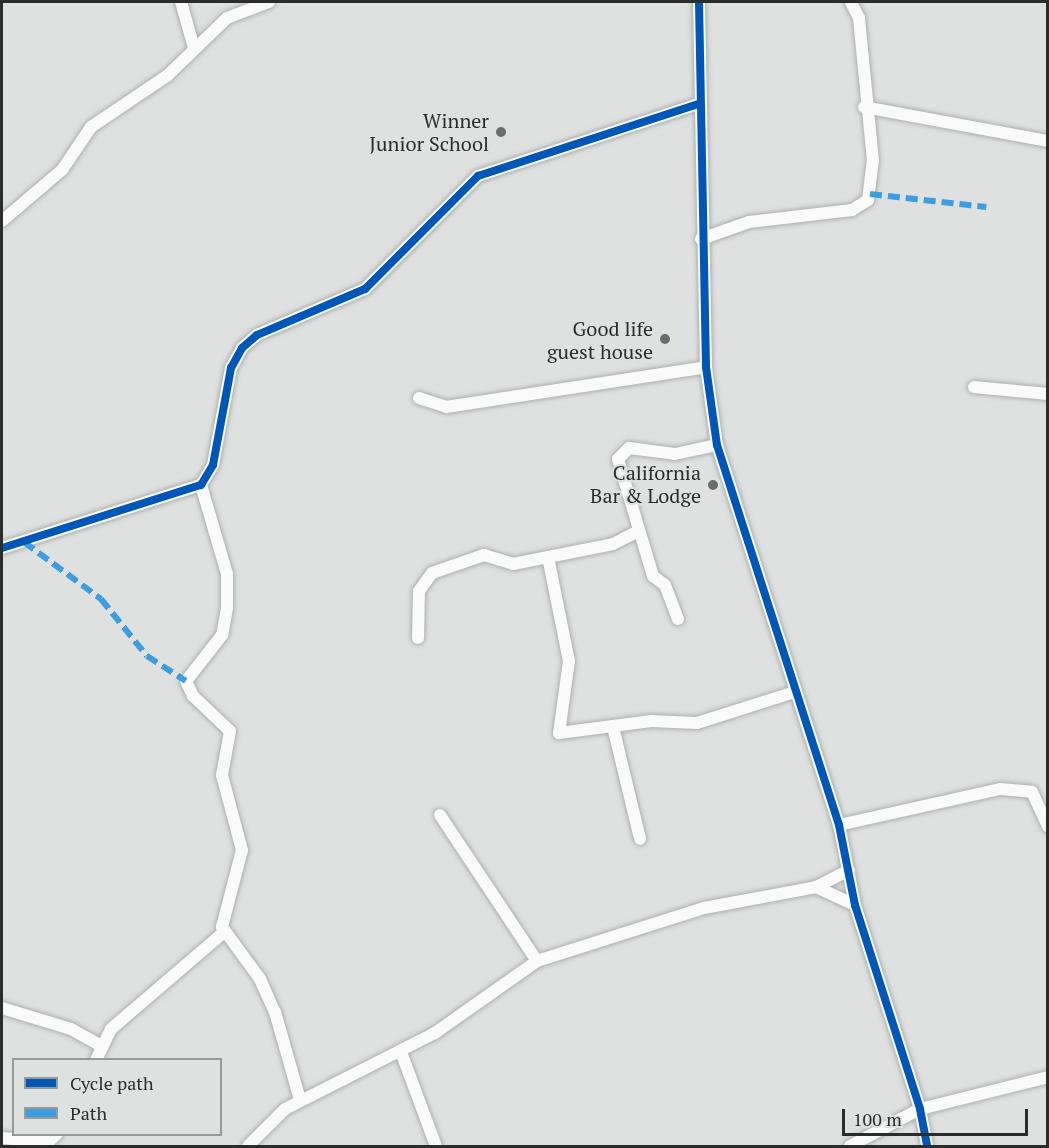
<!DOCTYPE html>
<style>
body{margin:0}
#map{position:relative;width:1049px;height:1148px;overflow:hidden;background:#dee1e0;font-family:"PT Serif",serif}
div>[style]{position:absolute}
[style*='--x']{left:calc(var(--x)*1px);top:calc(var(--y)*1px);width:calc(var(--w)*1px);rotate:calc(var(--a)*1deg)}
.roads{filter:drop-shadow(0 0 2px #aeb0b0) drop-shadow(0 0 2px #aeb0b0)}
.street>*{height:12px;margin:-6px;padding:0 6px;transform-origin:6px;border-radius:6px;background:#fafafa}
.quiet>*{height:6px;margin-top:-3px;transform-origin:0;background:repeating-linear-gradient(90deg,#3d9de1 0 12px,transparent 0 18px)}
.cycleway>*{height:8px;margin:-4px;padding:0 4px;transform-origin:4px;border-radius:4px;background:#0057b8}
.dots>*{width:16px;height:16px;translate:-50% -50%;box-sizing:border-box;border:3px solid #dde2e1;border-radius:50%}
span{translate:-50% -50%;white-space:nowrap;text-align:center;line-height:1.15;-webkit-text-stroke:4.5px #dde2e1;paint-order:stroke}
.poi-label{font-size:20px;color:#2b2d2d}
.right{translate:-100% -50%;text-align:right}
.frame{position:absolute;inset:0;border:3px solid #2b2d2d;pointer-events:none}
.legend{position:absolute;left:12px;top:1058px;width:210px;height:78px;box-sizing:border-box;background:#dde2e1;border:2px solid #969a99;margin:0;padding:8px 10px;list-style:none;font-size:18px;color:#2b2d2d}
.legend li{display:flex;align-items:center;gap:12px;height:30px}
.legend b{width:30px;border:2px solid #969a99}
.scale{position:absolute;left:842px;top:1109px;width:186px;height:27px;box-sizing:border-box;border:3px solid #2b2d2d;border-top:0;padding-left:8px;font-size:18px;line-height:21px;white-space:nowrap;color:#2b2d2d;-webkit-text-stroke:4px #dde2e1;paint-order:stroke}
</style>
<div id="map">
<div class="roads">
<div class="street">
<i style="--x:181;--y:2;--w:48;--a:74.2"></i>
<i style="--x:699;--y:2;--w:365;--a:88.9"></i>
<i style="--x:706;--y:367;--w:79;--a:82"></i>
<i style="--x:717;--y:445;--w:399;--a:72.2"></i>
<i style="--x:839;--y:825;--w:82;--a:78.7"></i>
<i style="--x:855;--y:905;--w:214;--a:72.3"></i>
<i style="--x:920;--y:1109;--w:38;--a:79"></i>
<i style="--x:864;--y:107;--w:187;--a:10.5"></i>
<i style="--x:2;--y:221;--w:79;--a:-40.4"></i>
<i style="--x:62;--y:170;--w:52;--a:-56"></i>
<i style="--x:91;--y:127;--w:93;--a:-34"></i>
<i style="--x:168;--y:75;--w:82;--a:-44"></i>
<i style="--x:227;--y:18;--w:45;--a:-20.9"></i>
<i style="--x:701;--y:239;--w:51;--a:-19.5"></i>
<i style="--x:749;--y:222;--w:104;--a:-6.6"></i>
<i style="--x:852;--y:210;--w:19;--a:-32"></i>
<i style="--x:868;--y:200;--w:39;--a:-83"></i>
<i style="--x:873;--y:161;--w:144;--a:-95.6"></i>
<i style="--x:859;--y:18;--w:18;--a:-117"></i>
<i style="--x:974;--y:387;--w:74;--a:5.4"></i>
<i style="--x:419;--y:398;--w:28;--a:18"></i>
<i style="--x:446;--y:407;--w:263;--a:-8.7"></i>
<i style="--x:201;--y:485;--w:93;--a:73.7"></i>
<i style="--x:227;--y:574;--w:34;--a:90"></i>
<i style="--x:227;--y:608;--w:27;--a:100"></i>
<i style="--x:222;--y:635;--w:58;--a:128"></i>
<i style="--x:186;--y:681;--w:17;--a:65"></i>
<i style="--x:193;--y:696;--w:51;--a:43.4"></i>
<i style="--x:230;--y:731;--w:45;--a:100.3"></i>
<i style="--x:222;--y:775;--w:78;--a:75.1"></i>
<i style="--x:242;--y:850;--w:80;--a:104.6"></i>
<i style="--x:222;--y:927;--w:64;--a:53.8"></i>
<i style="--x:260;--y:979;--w:36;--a:66"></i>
<i style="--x:275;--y:1012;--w:91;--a:74.1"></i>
<i style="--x:2;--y:548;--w:209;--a:-17.6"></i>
<i style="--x:201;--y:485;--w:23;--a:-59"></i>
<i style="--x:213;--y:465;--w:99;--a:-79.5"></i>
<i style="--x:231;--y:368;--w:23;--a:-61"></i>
<i style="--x:242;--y:348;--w:20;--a:-41"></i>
<i style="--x:257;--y:335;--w:117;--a:-23.1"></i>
<i style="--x:365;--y:289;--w:160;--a:-45"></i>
<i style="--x:478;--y:176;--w:231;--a:-18.1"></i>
<i style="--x:548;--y:557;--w:106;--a:78.6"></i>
<i style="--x:569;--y:661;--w:73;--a:97.9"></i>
<i style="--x:559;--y:733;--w:93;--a:-7.4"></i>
<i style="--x:651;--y:721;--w:46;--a:2.5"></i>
<i style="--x:697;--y:723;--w:103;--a:-17.6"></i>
<i style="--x:678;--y:619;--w:36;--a:-111"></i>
<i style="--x:665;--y:585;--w:15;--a:-143"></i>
<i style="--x:653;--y:576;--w:122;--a:-106.7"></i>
<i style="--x:618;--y:459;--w:16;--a:-45"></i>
<i style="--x:629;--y:448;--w:46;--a:7.4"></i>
<i style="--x:675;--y:454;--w:43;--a:-12.1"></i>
<i style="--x:418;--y:638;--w:47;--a:-88.8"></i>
<i style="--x:419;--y:591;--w:22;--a:-54"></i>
<i style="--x:432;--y:573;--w:55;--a:-19.1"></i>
<i style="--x:484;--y:555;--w:30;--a:17"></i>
<i style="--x:513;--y:564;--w:102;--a:-11.3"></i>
<i style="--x:613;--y:544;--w:29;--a:-27"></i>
<i style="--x:613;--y:727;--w:115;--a:76.4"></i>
<i style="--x:440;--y:815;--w:175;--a:56.4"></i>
<i style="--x:839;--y:825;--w:165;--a:-12.6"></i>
<i style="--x:1000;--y:789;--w:32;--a:5"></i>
<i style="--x:1032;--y:792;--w:38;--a:65"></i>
<i style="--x:816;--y:887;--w:43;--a:24.8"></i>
<i style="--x:2;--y:1008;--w:72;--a:16.9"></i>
<i style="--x:71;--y:1029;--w:35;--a:29"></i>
<i style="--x:401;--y:1052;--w:100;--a:69.6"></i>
<i style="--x:96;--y:1060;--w:34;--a:-64"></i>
<i style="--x:111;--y:1029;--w:148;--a:-40.6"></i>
<i style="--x:2;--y:1138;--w:46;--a:5"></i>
<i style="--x:48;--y:1142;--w:12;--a:-42"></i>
<i style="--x:248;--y:1146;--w:52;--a:-45"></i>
<i style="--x:285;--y:1109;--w:168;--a:-26.9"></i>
<i style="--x:435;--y:1033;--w:125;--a:-35.2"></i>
<i style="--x:537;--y:961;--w:175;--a:-17.6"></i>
<i style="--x:704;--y:908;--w:114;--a:-10.6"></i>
<i style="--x:816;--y:887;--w:37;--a:-27"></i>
<i style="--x:850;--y:1146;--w:79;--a:-27.9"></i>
<i style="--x:920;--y:1109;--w:132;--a:-14"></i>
</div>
</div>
<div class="quiet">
<i style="--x:870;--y:194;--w:117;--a:6.4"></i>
<i style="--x:24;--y:542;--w:96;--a:36.5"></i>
<i style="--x:101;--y:599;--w:73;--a:51.1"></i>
<i style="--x:147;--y:656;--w:46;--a:32.7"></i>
</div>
<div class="cycleway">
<i style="--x:699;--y:2;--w:365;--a:88.9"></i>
<i style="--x:706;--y:367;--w:79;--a:82"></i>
<i style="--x:717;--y:445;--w:399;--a:72.2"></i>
<i style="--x:839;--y:825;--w:82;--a:78.7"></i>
<i style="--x:855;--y:905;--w:214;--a:72.3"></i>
<i style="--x:920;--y:1109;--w:38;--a:79"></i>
<i style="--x:2;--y:548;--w:209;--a:-17.6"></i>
<i style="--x:201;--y:485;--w:23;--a:-59"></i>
<i style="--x:213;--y:465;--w:99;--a:-79.5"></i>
<i style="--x:231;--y:368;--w:23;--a:-61"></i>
<i style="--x:242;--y:348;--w:20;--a:-41"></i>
<i style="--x:257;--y:335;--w:117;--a:-23.1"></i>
<i style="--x:365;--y:289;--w:160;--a:-45"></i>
<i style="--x:478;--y:176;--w:231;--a:-18.1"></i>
</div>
<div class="dots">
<i style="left:501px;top:132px;background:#6a6c6c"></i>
<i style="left:665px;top:339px;background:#6a6c6c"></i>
<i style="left:713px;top:485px;background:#6a6c6c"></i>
</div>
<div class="poi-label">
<span class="right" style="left:489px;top:132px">Winner<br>Junior School</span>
<span class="right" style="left:653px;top:340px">Good life<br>guest house</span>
<span class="right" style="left:701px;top:484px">California<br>Bar &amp; Lodge</span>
</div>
<div class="frame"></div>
<ul class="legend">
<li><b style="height:8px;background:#0057b8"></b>Cycle path</li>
<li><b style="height:8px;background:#3d9de1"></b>Path</li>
</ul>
<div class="scale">100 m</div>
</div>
